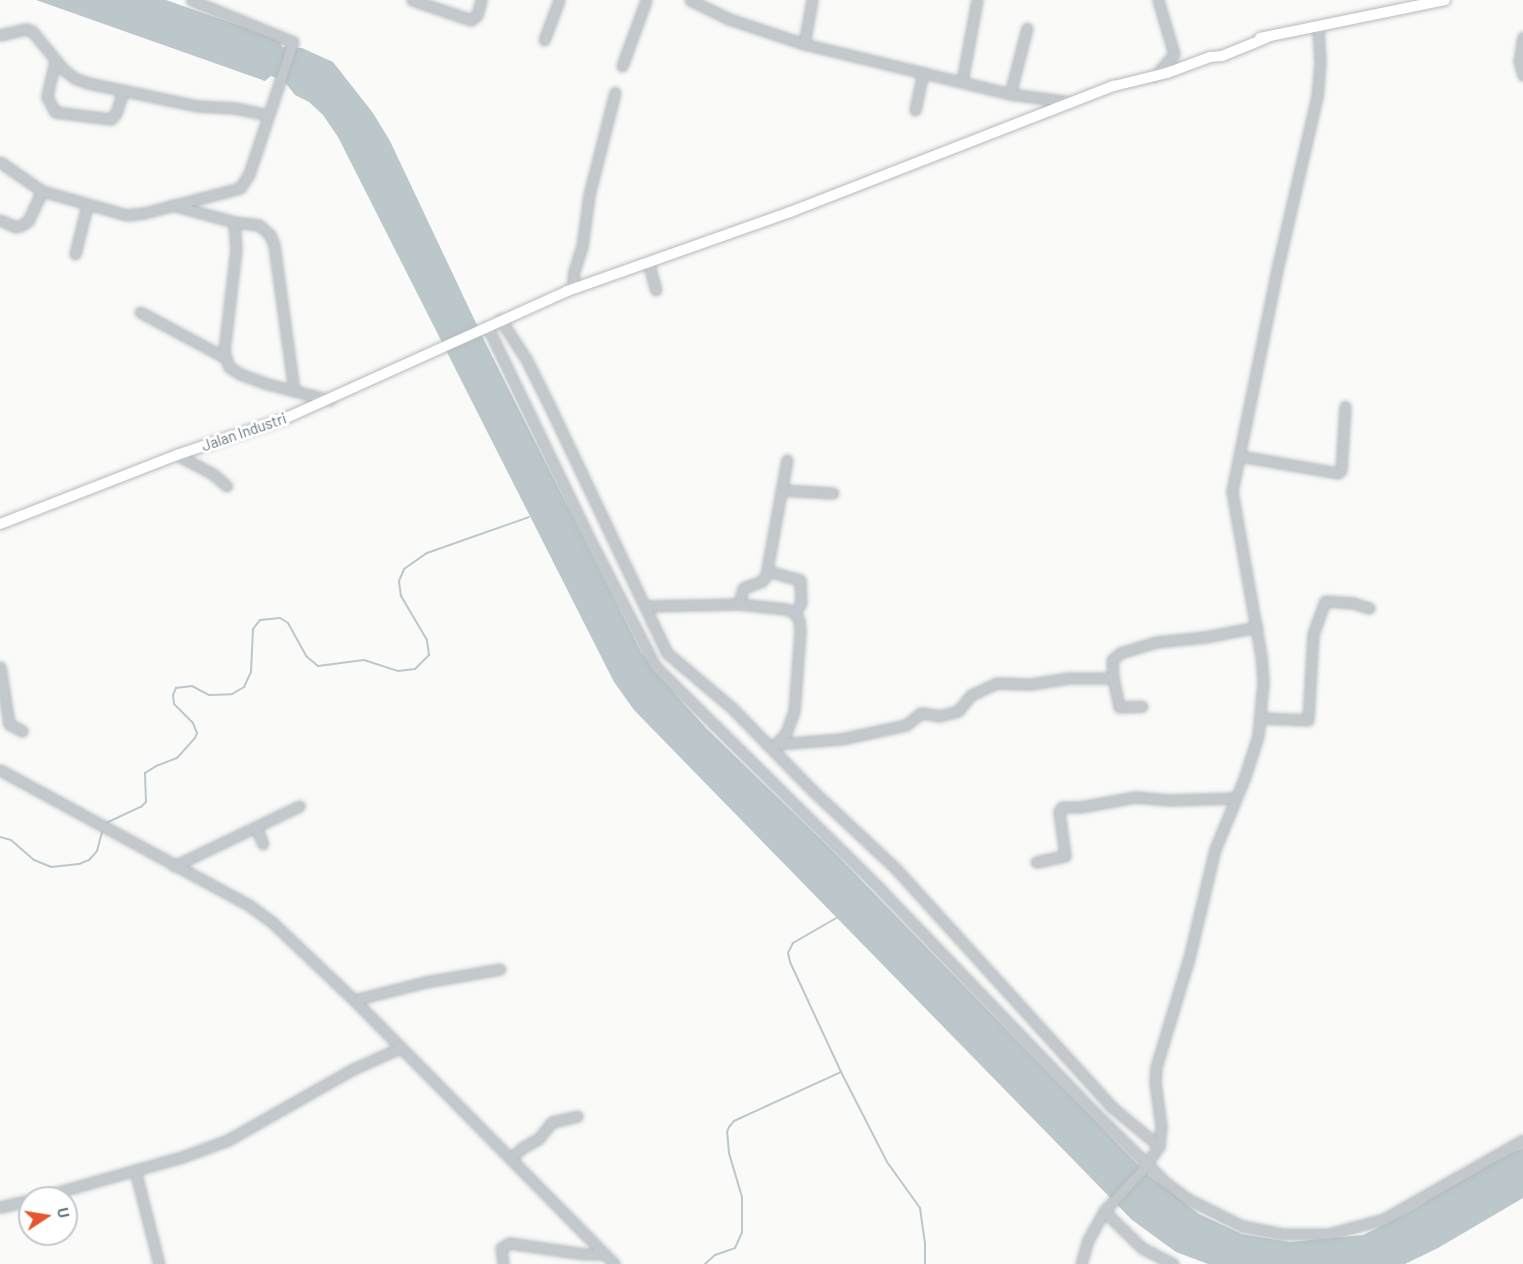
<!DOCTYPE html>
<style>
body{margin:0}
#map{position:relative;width:1523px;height:1264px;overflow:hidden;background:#fafaf8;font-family:Barlow,sans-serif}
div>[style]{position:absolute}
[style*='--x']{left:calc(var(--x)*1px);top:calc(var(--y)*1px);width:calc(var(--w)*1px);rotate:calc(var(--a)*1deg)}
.water>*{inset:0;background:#bbc7cb}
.stream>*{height:2px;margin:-1px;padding:0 1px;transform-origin:1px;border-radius:1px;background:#bbc7cb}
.roads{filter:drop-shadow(0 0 2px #b5babe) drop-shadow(0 0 2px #b5babe)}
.minor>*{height:9px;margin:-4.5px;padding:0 4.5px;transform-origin:4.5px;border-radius:4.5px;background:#c3c8cc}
.major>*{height:10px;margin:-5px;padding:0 5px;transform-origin:5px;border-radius:5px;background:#fff}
span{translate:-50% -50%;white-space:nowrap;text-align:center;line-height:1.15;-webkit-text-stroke:6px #fff;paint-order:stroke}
.street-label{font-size:15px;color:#657683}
.north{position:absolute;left:18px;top:1186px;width:60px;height:60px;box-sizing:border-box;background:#fff;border:2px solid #c1c8cd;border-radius:50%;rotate:78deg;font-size:16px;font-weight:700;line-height:24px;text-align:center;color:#657683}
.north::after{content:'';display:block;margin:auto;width:21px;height:27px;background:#e4572e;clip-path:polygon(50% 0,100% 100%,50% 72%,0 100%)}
</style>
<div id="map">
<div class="water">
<i style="clip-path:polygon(36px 0,166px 0,280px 40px,282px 47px,302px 48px,333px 62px,373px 113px,390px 141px,484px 340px,641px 652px,657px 674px,706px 728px,830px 848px,1146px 1173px,1199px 1214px,1242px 1234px,1290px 1242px,1363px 1235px,1411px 1211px,1484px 1166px,1523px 1148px,1523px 1198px,1438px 1248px,1405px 1264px,1208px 1264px,1176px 1252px,1132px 1220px,671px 748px,634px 710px,614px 682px,338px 137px,323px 115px,309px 102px,295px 95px,284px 81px,271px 76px,265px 81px)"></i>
</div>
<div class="stream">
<i style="--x:106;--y:823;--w:38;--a:-25"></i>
<i style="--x:141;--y:807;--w:7;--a:-45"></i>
<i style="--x:146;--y:802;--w:29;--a:-92"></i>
<i style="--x:145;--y:773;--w:13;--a:-32"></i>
<i style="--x:156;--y:766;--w:22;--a:-21"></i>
<i style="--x:177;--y:758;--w:27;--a:-48"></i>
<i style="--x:195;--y:738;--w:5;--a:-68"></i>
<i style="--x:197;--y:733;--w:11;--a:-112"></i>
<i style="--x:193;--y:723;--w:27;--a:-135"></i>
<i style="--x:174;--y:704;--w:9;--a:-96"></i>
<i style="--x:173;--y:695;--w:8;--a:-67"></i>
<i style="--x:176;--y:688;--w:16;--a:-7"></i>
<i style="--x:192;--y:686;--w:19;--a:28"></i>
<i style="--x:209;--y:695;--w:23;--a:-2"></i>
<i style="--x:232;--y:694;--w:14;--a:-30"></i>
<i style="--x:244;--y:687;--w:17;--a:-65"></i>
<i style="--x:251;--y:672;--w:43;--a:-87.3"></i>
<i style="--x:253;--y:629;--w:11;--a:-52"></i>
<i style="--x:260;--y:620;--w:20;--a:-6"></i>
<i style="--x:280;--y:618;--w:9;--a:32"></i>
<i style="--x:288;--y:623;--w:38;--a:61"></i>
<i style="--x:306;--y:656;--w:16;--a:40"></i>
<i style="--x:318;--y:666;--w:46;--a:-7.4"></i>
<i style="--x:364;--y:660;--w:36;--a:18"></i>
<i style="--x:398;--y:671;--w:17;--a:-7"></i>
<i style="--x:415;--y:669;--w:20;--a:-45"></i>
<i style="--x:429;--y:655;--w:15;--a:-98"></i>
<i style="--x:427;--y:640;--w:51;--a:-120.6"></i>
<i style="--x:401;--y:596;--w:15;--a:-98"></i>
<i style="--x:399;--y:581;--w:13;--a:-67"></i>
<i style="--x:404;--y:569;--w:28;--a:-35"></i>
<i style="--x:427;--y:553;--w:108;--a:-19.4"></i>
<i style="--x:0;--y:837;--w:11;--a:15"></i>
<i style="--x:11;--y:840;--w:30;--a:41"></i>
<i style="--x:34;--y:860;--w:18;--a:22"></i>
<i style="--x:51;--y:867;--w:28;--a:-6"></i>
<i style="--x:79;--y:864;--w:11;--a:-22"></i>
<i style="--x:89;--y:860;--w:12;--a:-48"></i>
<i style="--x:97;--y:851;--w:24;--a:-75"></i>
<i style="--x:838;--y:917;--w:52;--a:150"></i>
<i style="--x:793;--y:943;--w:11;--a:117"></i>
<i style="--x:788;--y:953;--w:9;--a:77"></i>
<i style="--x:790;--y:962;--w:121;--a:65.1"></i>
<i style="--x:841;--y:1072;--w:101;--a:62.9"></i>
<i style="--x:887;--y:1162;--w:57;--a:54.3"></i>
<i style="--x:920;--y:1208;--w:34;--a:82"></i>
<i style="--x:925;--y:1242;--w:22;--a:90"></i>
<i style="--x:705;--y:1264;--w:13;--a:-42"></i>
<i style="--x:715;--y:1255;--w:21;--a:-19"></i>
<i style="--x:735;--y:1248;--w:17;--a:-66"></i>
<i style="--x:742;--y:1232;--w:35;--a:-90"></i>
<i style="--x:742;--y:1197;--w:46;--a:-106.5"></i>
<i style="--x:729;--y:1153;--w:21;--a:-95"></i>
<i style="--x:727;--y:1132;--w:5;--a:-68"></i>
<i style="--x:729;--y:1127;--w:8;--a:-50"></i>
<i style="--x:734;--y:1121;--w:118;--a:-24.6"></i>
</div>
<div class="roads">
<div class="minor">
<i style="--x:412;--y:0;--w:62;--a:18.7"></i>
<i style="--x:471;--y:20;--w:8;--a:-40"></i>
<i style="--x:477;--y:15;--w:16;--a:-75"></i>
<i style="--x:690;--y:0;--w:43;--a:26"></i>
<i style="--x:729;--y:19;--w:79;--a:18.4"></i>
<i style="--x:804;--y:44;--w:212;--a:13.6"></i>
<i style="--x:1010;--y:94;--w:61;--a:7.6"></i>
<i style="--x:0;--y:35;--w:27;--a:-13"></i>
<i style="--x:26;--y:29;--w:6;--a:18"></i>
<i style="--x:32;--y:31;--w:49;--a:50.8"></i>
<i style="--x:63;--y:69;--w:14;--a:39"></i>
<i style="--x:74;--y:78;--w:15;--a:20"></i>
<i style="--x:88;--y:83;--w:111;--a:11.9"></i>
<i style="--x:197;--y:106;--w:38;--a:3"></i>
<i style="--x:235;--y:108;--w:34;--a:12"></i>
<i style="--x:1523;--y:37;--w:24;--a:99"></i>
<i style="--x:1519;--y:61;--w:15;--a:74"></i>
<i style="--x:544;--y:40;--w:43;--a:-69.4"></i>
<i style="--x:804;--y:44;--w:45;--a:-79.7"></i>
<i style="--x:55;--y:61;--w:37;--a:103"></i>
<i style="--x:47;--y:97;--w:17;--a:62"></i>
<i style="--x:55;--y:112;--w:56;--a:7.1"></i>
<i style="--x:111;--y:119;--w:8;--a:-50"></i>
<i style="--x:116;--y:113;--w:23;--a:-72"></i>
<i style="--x:622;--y:66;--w:70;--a:-70"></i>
<i style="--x:1154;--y:77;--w:30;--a:-49"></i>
<i style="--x:1174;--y:54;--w:56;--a:-106.5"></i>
<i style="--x:962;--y:81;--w:82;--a:-79.5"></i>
<i style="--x:1010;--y:94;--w:68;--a:-75.6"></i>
<i style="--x:915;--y:110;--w:38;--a:-78"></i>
<i style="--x:0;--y:162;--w:51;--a:34.6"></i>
<i style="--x:42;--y:191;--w:88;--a:15.8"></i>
<i style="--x:127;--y:215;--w:17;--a:-7"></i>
<i style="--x:144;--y:213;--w:99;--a:-14.6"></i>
<i style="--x:240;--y:188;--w:17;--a:-57"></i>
<i style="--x:249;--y:174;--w:139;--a:-71.6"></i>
<i style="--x:293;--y:42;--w:110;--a:-157.6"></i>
<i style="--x:172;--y:205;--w:64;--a:15.3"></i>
<i style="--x:234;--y:222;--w:27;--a:86"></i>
<i style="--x:236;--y:249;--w:103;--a:96.7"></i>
<i style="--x:224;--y:351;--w:17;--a:73"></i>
<i style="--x:229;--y:367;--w:13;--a:32"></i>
<i style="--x:240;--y:374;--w:30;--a:20"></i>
<i style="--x:268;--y:384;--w:64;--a:14.5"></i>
<i style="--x:0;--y:220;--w:17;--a:24"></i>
<i style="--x:16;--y:227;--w:6;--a:-18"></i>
<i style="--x:22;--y:225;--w:7;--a:-34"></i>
<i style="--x:28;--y:221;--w:33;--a:-65"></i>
<i style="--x:234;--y:222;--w:25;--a:7"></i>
<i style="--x:259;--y:225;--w:15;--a:42"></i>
<i style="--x:270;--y:235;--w:11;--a:68"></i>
<i style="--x:274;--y:245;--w:147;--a:82.2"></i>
<i style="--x:75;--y:254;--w:49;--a:-76"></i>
<i style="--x:648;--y:261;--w:30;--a:75"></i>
<i style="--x:572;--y:289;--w:18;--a:-84"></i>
<i style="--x:574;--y:271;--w:25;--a:-72"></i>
<i style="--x:582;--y:247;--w:52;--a:-82.3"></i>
<i style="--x:589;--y:195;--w:106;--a:-75.8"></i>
<i style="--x:140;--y:312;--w:95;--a:28.2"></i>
<i style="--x:500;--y:319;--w:48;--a:57"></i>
<i style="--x:526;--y:359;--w:56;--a:63.4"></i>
<i style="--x:551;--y:409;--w:270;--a:64.6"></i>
<i style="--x:667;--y:653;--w:84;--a:40.2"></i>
<i style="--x:731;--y:707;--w:117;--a:45.7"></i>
<i style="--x:813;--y:791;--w:115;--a:43.2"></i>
<i style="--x:897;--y:870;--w:321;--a:47.8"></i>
<i style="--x:1113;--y:1108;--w:60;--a:39.6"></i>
<i style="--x:487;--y:326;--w:235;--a:64.3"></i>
<i style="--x:589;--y:538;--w:144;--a:62.7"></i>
<i style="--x:655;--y:666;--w:318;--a:44.7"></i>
<i style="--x:881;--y:890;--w:303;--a:46.2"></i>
<i style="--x:1091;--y:1109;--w:104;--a:44.6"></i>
<i style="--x:1165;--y:1182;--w:26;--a:37"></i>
<i style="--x:1186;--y:1198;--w:63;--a:26.6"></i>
<i style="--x:1242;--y:1226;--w:41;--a:11.3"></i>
<i style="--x:1282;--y:1234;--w:46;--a:0"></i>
<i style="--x:1328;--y:1234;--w:58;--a:-15"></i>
<i style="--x:1384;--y:1219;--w:160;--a:-29.6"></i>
<i style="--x:177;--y:455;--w:41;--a:27.8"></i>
<i style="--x:213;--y:474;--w:18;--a:41"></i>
<i style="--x:1240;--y:456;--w:99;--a:9.8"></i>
<i style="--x:1338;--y:473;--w:4;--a:-45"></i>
<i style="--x:1341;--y:470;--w:64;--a:-86.4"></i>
<i style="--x:781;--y:490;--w:52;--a:3.3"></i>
<i style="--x:767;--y:571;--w:34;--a:15"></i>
<i style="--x:800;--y:580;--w:23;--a:88"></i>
<i style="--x:801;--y:603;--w:12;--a:121"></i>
<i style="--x:739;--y:604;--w:16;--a:-76"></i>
<i style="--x:743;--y:588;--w:20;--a:-20"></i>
<i style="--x:762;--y:581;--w:7;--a:-56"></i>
<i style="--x:766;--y:575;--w:117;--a:-79.7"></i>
<i style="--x:646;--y:606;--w:93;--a:-1.2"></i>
<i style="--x:739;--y:604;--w:47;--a:6.1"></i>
<i style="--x:786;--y:609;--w:10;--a:24"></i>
<i style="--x:795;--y:613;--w:8;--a:60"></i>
<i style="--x:799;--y:620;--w:12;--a:85"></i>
<i style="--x:800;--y:632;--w:79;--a:94.3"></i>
<i style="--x:794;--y:711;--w:23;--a:110"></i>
<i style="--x:786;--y:733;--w:16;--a:133"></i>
<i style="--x:0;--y:667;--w:58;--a:81"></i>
<i style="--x:9;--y:724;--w:15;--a:28"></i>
<i style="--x:1113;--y:678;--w:30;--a:78"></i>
<i style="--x:1119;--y:707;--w:23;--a:-2"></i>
<i style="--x:1261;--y:718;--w:47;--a:2.4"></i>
<i style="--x:1308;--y:720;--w:86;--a:-86.7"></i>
<i style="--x:1313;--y:634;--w:35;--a:-70"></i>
<i style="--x:1325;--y:601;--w:28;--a:4"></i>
<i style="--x:1353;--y:603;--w:17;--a:17"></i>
<i style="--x:777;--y:744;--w:64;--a:-4.5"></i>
<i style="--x:841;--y:739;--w:66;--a:-12.2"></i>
<i style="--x:906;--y:725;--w:19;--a:-39"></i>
<i style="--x:921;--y:713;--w:18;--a:9"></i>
<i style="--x:939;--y:716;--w:20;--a:-15"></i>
<i style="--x:958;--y:711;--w:21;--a:-51"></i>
<i style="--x:971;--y:695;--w:29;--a:-25"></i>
<i style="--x:997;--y:683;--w:34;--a:2"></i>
<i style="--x:1031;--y:684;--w:38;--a:-9"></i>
<i style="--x:1069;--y:678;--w:44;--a:0"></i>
<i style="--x:1113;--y:678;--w:18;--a:-93"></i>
<i style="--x:1112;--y:660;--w:11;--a:-41"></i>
<i style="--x:1120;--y:653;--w:38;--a:-17"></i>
<i style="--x:1156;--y:642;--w:49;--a:-5.8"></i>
<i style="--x:1205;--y:637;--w:53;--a:-10.9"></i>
<i style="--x:0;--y:770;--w:285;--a:28.5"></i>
<i style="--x:250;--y:906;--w:26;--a:36"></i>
<i style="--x:271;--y:921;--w:115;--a:43.6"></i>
<i style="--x:354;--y:1000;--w:371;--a:45.4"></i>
<i style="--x:256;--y:827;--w:18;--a:68"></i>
<i style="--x:1036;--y:862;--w:30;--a:-12"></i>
<i style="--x:1065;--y:856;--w:45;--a:-97.6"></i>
<i style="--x:1059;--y:811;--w:5;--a:-53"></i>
<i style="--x:1062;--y:807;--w:18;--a:0"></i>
<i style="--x:1080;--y:807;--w:56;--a:-10.3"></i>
<i style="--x:1135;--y:797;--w:34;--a:5"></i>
<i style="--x:1169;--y:800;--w:67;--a:-1.7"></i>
<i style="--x:174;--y:866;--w:139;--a:-25.6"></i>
<i style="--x:354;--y:1000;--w:73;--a:-14.2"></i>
<i style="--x:425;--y:982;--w:76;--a:-9.8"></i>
<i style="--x:511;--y:1158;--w:15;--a:-42"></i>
<i style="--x:522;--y:1148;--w:20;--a:-30"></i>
<i style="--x:539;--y:1138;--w:21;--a:-51"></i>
<i style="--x:552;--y:1122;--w:26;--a:-13"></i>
<i style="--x:135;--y:1170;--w:97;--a:75.7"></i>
<i style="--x:37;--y:1198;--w:151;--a:-15.8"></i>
<i style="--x:182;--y:1157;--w:49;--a:-20.3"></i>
<i style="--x:228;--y:1140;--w:142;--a:-29.6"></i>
<i style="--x:351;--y:1070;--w:54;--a:-24.2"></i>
<i style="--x:0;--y:1207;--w:31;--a:-13"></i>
<i style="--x:1104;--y:1211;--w:53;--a:44.2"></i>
<i style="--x:1142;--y:1248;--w:35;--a:27"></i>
<i style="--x:503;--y:1264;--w:16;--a:-97"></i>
<i style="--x:501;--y:1248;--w:9;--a:-32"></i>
<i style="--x:509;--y:1243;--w:76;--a:8.3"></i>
<i style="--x:584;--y:1254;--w:20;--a:0"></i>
<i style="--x:1081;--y:1264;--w:25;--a:-74"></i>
<i style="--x:1088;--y:1240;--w:33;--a:-61"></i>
<i style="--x:1104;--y:1211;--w:59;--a:-47.1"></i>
<i style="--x:1144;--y:1168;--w:27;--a:-56"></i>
<i style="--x:1159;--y:1146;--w:20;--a:-84"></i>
<i style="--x:1161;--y:1126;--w:44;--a:-97.8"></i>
<i style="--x:1155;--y:1082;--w:15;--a:-86"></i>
<i style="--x:1156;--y:1067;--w:114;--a:-73.2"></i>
<i style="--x:1189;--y:958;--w:112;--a:-76.6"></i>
<i style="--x:1215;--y:849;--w:76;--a:-67.5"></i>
<i style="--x:1244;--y:779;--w:45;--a:-72"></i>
<i style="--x:1258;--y:736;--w:54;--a:-84.7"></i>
<i style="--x:1263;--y:682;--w:26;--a:-94"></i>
<i style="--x:1261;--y:656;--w:168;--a:-100"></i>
<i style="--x:1232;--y:491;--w:235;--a:-78.5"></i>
<i style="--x:1279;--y:261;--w:168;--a:-77"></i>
<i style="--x:1317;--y:97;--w:33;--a:-85"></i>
<i style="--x:1320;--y:64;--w:38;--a:-93"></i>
</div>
<div class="major">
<i style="--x:1260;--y:38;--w:189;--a:-11.6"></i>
<i style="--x:0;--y:524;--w:190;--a:-21.3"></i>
<i style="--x:177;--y:455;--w:113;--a:-18.6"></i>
<i style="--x:284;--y:419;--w:311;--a:-24.3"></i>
<i style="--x:567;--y:291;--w:237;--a:-19.5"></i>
<i style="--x:790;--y:212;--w:348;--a:-21.3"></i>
<i style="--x:1114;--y:86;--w:55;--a:-13.8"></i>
<i style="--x:1167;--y:73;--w:46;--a:-20.4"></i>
<i style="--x:1210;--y:57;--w:12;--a:-5"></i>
<i style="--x:1222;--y:56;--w:48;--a:-22.2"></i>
</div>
</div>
<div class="street-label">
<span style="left:244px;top:432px;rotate:-19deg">Jalan Industri</span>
</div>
<div class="north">U</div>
</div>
